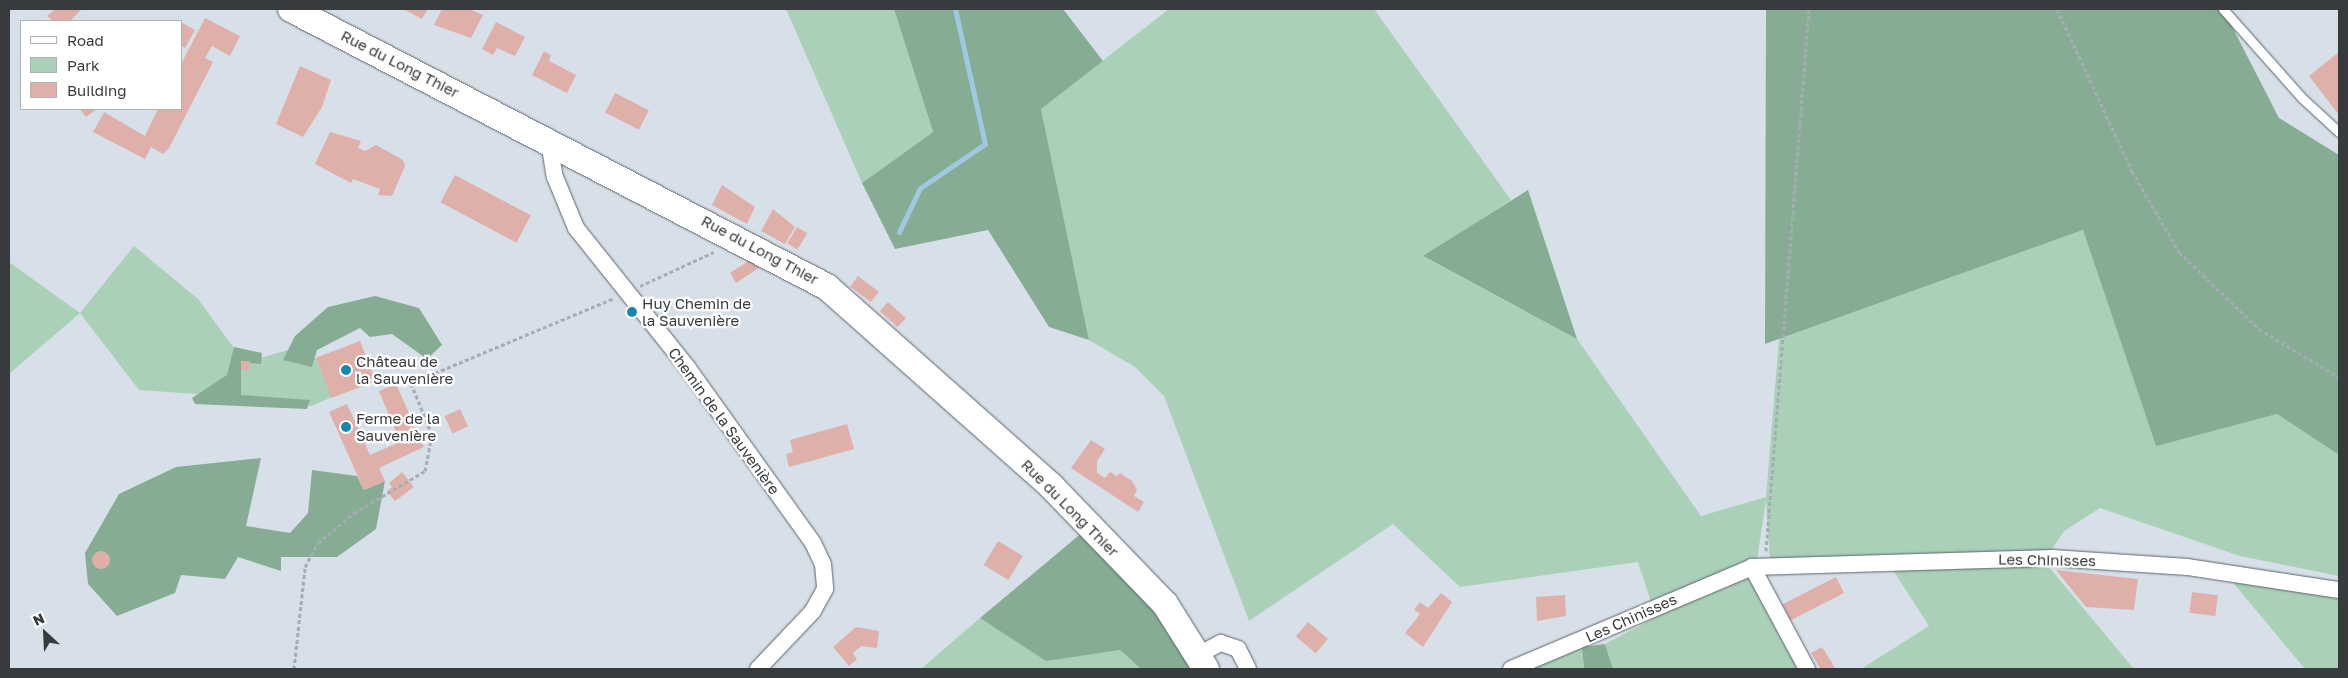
<!DOCTYPE html>
<meta charset="utf-8">
<style>
body{margin:0}
#map{position:relative;width:2348px;height:678px;overflow:hidden;background:#d7e0e9;font-family:"Golos Text",sans-serif}
div>[style]{position:absolute}
[style*='--x']{left:calc(var(--x)*1px);top:calc(var(--y)*1px);width:calc(var(--w)*1px);rotate:calc(var(--a)*1deg)}
.green>*{inset:0;background:#aad0b7}
.forest>*{inset:0;background:#86ad94}
.stream>*{height:5px;margin:-2.5px;padding:0 2.5px;transform-origin:2.5px;border-radius:2.5px;background:#9fc8e2}
.building>*{inset:0;background:#dfafaa;transform-origin:0 0}
.round{border-radius:50%}
.path>*{height:3px;margin-top:-1.5px;transform-origin:0;background:repeating-linear-gradient(90deg,#a5adb4 0 4px,transparent 0 6.5px)}
.roads{filter:drop-shadow(0 0 1px #5c646c) drop-shadow(0 0 1px #5c646c)}
.lane>*{height:9px;margin:-4.5px;padding:0 4.5px;transform-origin:4.5px;border-radius:4.5px;background:#fff}
.street>*{height:16px;margin:-8px;padding:0 8px;transform-origin:8px;border-radius:8px;background:#fff}
.primary>*{height:26px;margin:-13px;padding:0 13px;transform-origin:13px;border-radius:13px;background:#fff}
.dots>*{width:14px;height:14px;translate:-50% -50%;box-sizing:border-box;border:2px solid #fff;border-radius:50%}
span{translate:-50% -50%;white-space:nowrap;text-align:center;line-height:1.15;-webkit-text-stroke:4.5px #fff;paint-order:stroke}
.street-label{font-size:15px;color:#373b3e}
.poi-label{font-size:15px;color:#373b3e}
.left{translate:0 -50%;text-align:left}
.frame{position:absolute;inset:0;border:10px solid #373b3e;pointer-events:none}
.legend{position:absolute;left:20px;top:20px;width:162px;height:90px;box-sizing:border-box;background:#fff;border:1px solid #afb1b2;margin:0;padding:6px 9px;list-style:none;font-size:15px;color:#373b3e}
.legend li{display:flex;align-items:center;gap:10px;height:25px}
.legend b{width:25px;border:1px solid #afb1b2}
.north{position:absolute;left:20px;top:608px;width:50px;height:50px;-webkit-text-stroke:4px #fff;paint-order:stroke;rotate:335deg;font-size:14px;font-weight:700;line-height:20px;text-align:center;color:#373b3e}
.north::after{content:'';display:block;margin:auto;width:18px;height:22px;background:#373b3e;clip-path:polygon(50% 0,100% 100%,50% 72%,0 100%)}
</style>
<div id="map">
<div class="green">
<i style="clip-path:polygon(786px 9px,894px 9px,933px 132px,862px 183px)"></i>
<i style="clip-path:polygon(1169px 9px,1374px 9px,1511px 200px,1424px 257px,1577px 339px,1701px 516px,1766px 497px,1779px 339px,2083px 230px,2156px 445px,2277px 414px,2339px 455px,2339px 576px,2240px 556px,2100px 508px,2064px 531px,2050px 552px,1770px 560px,1766px 500px,1757px 560px,1652px 605px,1638px 562px,1460px 587px,1393px 524px,1249px 621px,1164px 396px,1135px 367px,1089px 340px,1041px 109px)"></i>
<i style="clip-path:polygon(134px 246px,198px 299px,236px 351px,225px 396px,139px 390px,80px 313px,9px 374px,9px 262px,80px 313px)"></i>
<i style="clip-path:polygon(295px 348px,317px 359px,332px 397px,312px 406px,241px 398px,241px 370px,250px 370px,250px 361px)"></i>
<i style="clip-path:polygon(2048px 566px,2134px 669px,1861px 669px,1929px 626px,1891px 567px)"></i>
<i style="clip-path:polygon(1752px 567px,1768px 578px,1807px 669px,1613px 669px,1605px 644px)"></i>
<i style="clip-path:polygon(2230px 579px,2339px 595px,2339px 669px,2305px 669px)"></i>
<i style="clip-path:polygon(980px 618px,1046px 660px,1120px 650px,1141px 669px,921px 669px)"></i>
<i style="clip-path:polygon(1582px 647px,1584px 669px,1527px 669px)"></i>
</div>
<div class="forest">
<i style="clip-path:polygon(894px 9px,1063px 9px,1103px 61px,1041px 109px,1089px 340px,1049px 327px,988px 230px,895px 249px,862px 183px,933px 132px)"></i>
<i style="clip-path:polygon(1766px 9px,2223px 9px,2279px 118px,2339px 155px,2339px 455px,2277px 414px,2156px 446px,2083px 230px,1765px 344px)"></i>
<i style="clip-path:polygon(1528px 190px,1577px 339px,1423px 256px)"></i>
<i style="clip-path:polygon(375px 296px,419px 308px,442px 345px,427px 359px,392px 334px,370px 337px,360px 328px,317px 350px,312px 367px,283px 360px,295px 336px,328px 307px)"></i>
<i style="clip-path:polygon(234px 347px,262px 353px,261px 364px,241px 362px,241px 395px,310px 400px,307px 409px,195px 404px,192px 398px,227px 375px)"></i>
<i style="clip-path:polygon(261px 458px,246px 526px,290px 533px,308px 513px,312px 470px,357px 476px,364px 490px,385px 481px,376px 529px,337px 557px,281px 557px,281px 571px,238px 557px,225px 579px,181px 575px,175px 593px,117px 616px,88px 584px,85px 553px,119px 494px,176px 467px)"></i>
<i style="clip-path:polygon(1090px 526px,1206px 669px,1141px 669px,1120px 650px,1046px 661px,980px 618px)"></i>
<i style="clip-path:polygon(1605px 644px,1613px 669px,1584px 669px,1582px 647px)"></i>
</div>
<div class="stream">
<i style="--x:899;--y:232;--w:49;--a:-64.5"></i>
<i style="--x:920;--y:188;--w:78;--a:-34.1"></i>
<i style="--x:985;--y:144;--w:138;--a:-102.5"></i>
</div>
<div class="building">
<i style="clip-path:polygon(55px 9px,82px 9px,70px 21px,53px 21px,47px 16px)"></i>
<i style="clip-path:polygon(403px 9px,428px 9px,422px 19px)"></i>
<i style="clip-path:polygon(442px 9px,470px 9px,483px 15px,471px 38px,434px 25px)"></i>
<i style="clip-path:polygon(205px 18px,240px 36px,230px 56px,212px 46px,205px 58px,213px 62px,169px 148px,163px 154px,151px 147px,145px 159px,93px 132px,104px 112px,145px 136px,158px 109px,181px 109px,181px 64px)"></i>
<i style="clip-path:polygon(181px 22px,195px 30px,185px 48px,181px 46px)"></i>
<i style="clip-path:polygon(496px 22px,525px 37px,515px 56px,497px 48px,493px 55px,482px 49px)"></i>
<i style="clip-path:polygon(544px 51px,551px 55px,549px 61px,576px 75px,567px 93px,532px 75px)"></i>
<i style="clip-path:polygon(2339px 52px,2339px 115px,2309px 76px)"></i>
<i style="clip-path:polygon(300px 66px,331px 80px,322px 107px,303px 137px,276px 124px)"></i>
<i style="left:615px;top:93px;width:38px;height:22px;rotate:27deg"></i>
<i style="clip-path:polygon(80px 109px,97px 109px,86px 117px)"></i>
<i style="clip-path:polygon(330px 132px,361px 141px,358px 148px,365px 151px,376px 145px,403px 160px,405px 166px,392px 196px,378px 195px,380px 189px,353px 179px,351px 183px,315px 164px)"></i>
<i style="left:455px;top:175px;width:86px;height:31px;rotate:28deg"></i>
<i style="clip-path:polygon(722px 185px,755px 207px,747px 224px,712px 205px)"></i>
<i style="clip-path:polygon(773px 209px,795px 227px,785px 244px,761px 231px)"></i>
<i style="left:797px;top:227px;width:12px;height:19px;rotate:31deg"></i>
<i style="clip-path:polygon(750px 260px,762px 266px,736px 283px,730px 273px)"></i>
<i style="left:858px;top:276px;width:26px;height:13px;rotate:37deg"></i>
<i style="left:888px;top:302px;width:24px;height:12px;rotate:42deg"></i>
<i style="left:360px;top:341px;width:43px;height:47px;rotate:69deg"></i>
<i style="left:250px;top:361px;width:9px;height:9px;rotate:90deg"></i>
<i style="clip-path:polygon(396px 384px,424px 447px,379px 468px,385px 481px,364px 490px,329px 412px,347px 404px,370px 455px,400px 442px,379px 391px)"></i>
<i style="left:460px;top:409px;width:19px;height:17px;rotate:65deg"></i>
<i style="clip-path:polygon(847px 424px,854px 449px,789px 467px,786px 454px,793px 452px,790px 440px)"></i>
<i style="clip-path:polygon(1091px 440px,1105px 449px,1097px 461px,1097px 473px,1105px 478px,1110px 472px,1117px 476px,1120px 473px,1132px 481px,1137px 490px,1134px 496px,1144px 502px,1138px 512px,1071px 468px)"></i>
<i style="clip-path:polygon(402px 472px,414px 487px,395px 501px,387px 491px,392px 487px,389px 483px)"></i>
<i style="left:998px;top:541px;width:29px;height:28px;rotate:31deg"></i>
<i class="round" style="left:92px;top:551px;width:18px;height:18px"></i>
<i style="clip-path:polygon(2056px 570px,2138px 579px,2134px 610px,2086px 607px)"></i>
<i style="left:1836px;top:577px;width:18px;height:60px;rotate:63deg"></i>
<i style="left:2192px;top:592px;width:26px;height:21px;rotate:7deg"></i>
<i style="clip-path:polygon(1441px 593px,1452px 602px,1423px 647px,1405px 633px,1420px 614px,1414px 610px,1420px 602px,1428px 608px)"></i>
<i style="clip-path:polygon(1565px 595px,1566px 616px,1537px 621px,1536px 597px)"></i>
<i style="left:1308px;top:622px;width:26px;height:19px;rotate:40deg"></i>
<i style="clip-path:polygon(856px 627px,879px 631px,877px 648px,861px 646px,853px 653px,857px 659px,849px 666px,833px 647px)"></i>
<i style="clip-path:polygon(1822px 647px,1832px 663px,1835px 669px,1821px 669px,1811px 653px)"></i>
</div>
<div class="path">
<i style="--x:2057;--y:9;--w:179;--a:65.2"></i>
<i style="--x:2132;--y:171;--w:94;--a:59.9"></i>
<i style="--x:2179;--y:252;--w:111;--a:43.9"></i>
<i style="--x:2259;--y:329;--w:93;--a:31"></i>
<i style="--x:640;--y:286;--w:81;--a:-24.7"></i>
<i style="--x:1766;--y:551;--w:544;--a:-85.46"></i>
<i style="--x:294;--y:669;--w:103;--a:-83.8"></i>
<i style="--x:305;--y:567;--w:27;--a:-62"></i>
<i style="--x:318;--y:543;--w:47;--a:-39.8"></i>
<i style="--x:354;--y:513;--w:82;--a:-30.6"></i>
<i style="--x:425;--y:471;--w:37;--a:-79"></i>
<i style="--x:432;--y:435;--w:56;--a:-112"></i>
<i style="--x:411;--y:383;--w:220;--a:-22.7"></i>
</div>
<div class="roads">
<div class="lane">
<i style="--x:2223;--y:9;--w:119;--a:48.4"></i>
<i style="--x:2302;--y:98;--w:50;--a:42.6"></i>
</div>
<div class="street">
<i style="--x:549;--y:141;--w:36;--a:81"></i>
<i style="--x:555;--y:177;--w:55;--a:67.6"></i>
<i style="--x:576;--y:228;--w:178;--a:51.4"></i>
<i style="--x:687;--y:367;--w:216;--a:54.4"></i>
<i style="--x:813;--y:543;--w:23;--a:65"></i>
<i style="--x:823;--y:564;--w:25;--a:85"></i>
<i style="--x:825;--y:589;--w:25;--a:119"></i>
<i style="--x:813;--y:611;--w:80;--a:133.5"></i>
<i style="--x:1198;--y:655;--w:26;--a:-28"></i>
<i style="--x:1221;--y:643;--w:18;--a:19"></i>
<i style="--x:1238;--y:649;--w:22;--a:63"></i>
<i style="--x:1511;--y:669;--w:262;--a:-22.9"></i>
<i style="--x:1807;--y:669;--w:116;--a:-118.3"></i>
<i style="--x:1752;--y:567;--w:300;--a:-1.7"></i>
<i style="--x:2052;--y:558;--w:136;--a:3.8"></i>
<i style="--x:2188;--y:567;--w:153;--a:8.7"></i>
</div>
<div class="primary">
<i style="--x:291;--y:9;--w:604;--a:27.41"></i>
<i style="--x:827;--y:287;--w:300;--a:41.6"></i>
<i style="--x:1051;--y:486;--w:164;--a:46"></i>
<i style="--x:1165;--y:604;--w:77;--a:57.8"></i>
</div>
</div>
<div class="dots">
<i style="left:632px;top:312px;background:#1687ad"></i>
<i style="left:346px;top:370px;background:#1687ad"></i>
<i style="left:346px;top:427px;background:#1687ad"></i>
</div>
<div class="street-label">
<span style="left:400px;top:64px;rotate:27deg">Rue du Long Thier</span>
<span style="left:760px;top:250px;rotate:28deg">Rue du Long Thier</span>
<span style="left:724px;top:421px;rotate:54deg">Chemin de la Sauvenière</span>
<span style="left:1070px;top:508px;rotate:45deg">Rue du Long Thier</span>
<span style="left:2047px;top:560px;rotate:1deg">Les Chinisses</span>
<span style="left:1631px;top:618px;rotate:-24deg">Les Chinisses</span>
</div>
<div class="poi-label">
<span class="left" style="left:642px;top:312px">Huy Chemin de<br>la Sauvenière</span>
<span class="left" style="left:356px;top:370px">Château de<br>la Sauvenière</span>
<span class="left" style="left:356px;top:427px">Ferme de la<br>Sauvenière</span>
</div>
<div class="frame"></div>
<ul class="legend">
<li><b style="height:6px;background:#fff"></b>Road</li>
<li><b style="height:14px;background:#aad0b7"></b>Park</li>
<li><b style="height:14px;background:#dfafaa"></b>Building</li>
</ul>
<div class="north">N</div>
</div>
